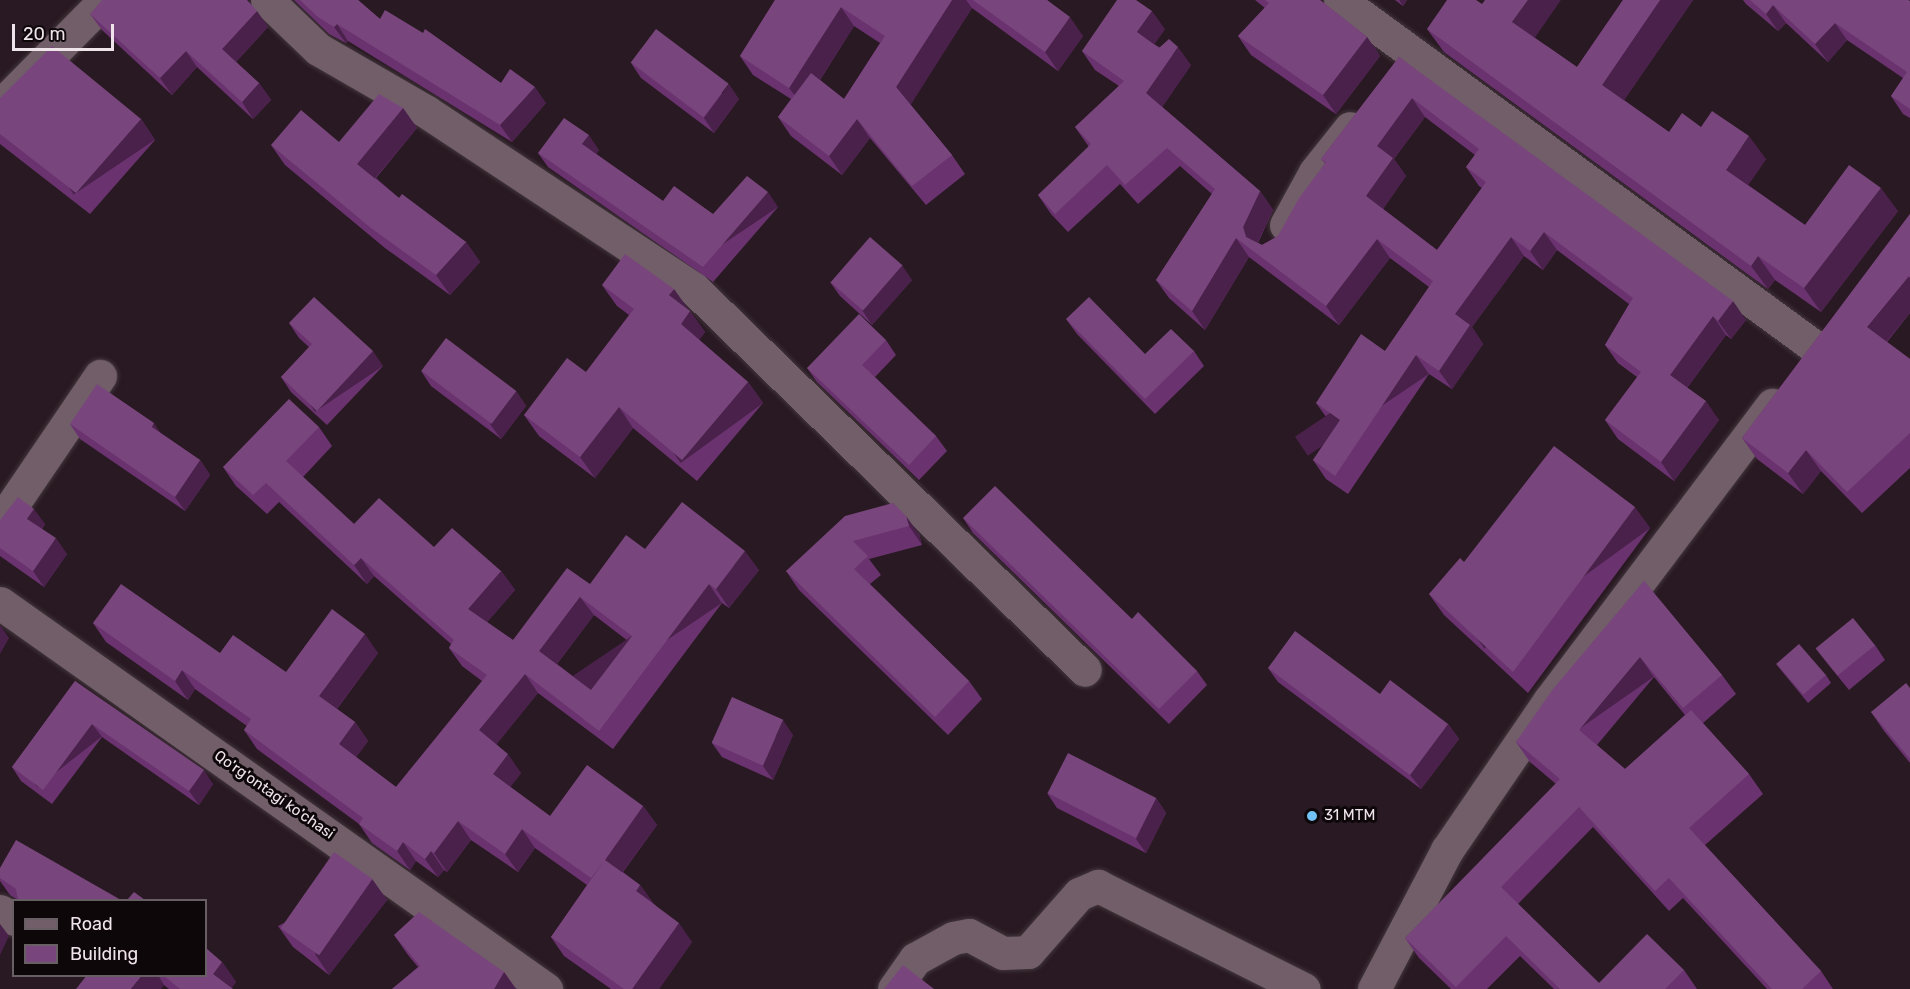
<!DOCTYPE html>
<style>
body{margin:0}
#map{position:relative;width:1910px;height:989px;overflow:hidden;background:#291922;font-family:Rubik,sans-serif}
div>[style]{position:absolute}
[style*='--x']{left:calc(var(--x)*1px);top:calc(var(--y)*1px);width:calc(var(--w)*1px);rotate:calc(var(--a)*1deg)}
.roads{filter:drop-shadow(0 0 2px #42363c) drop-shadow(0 0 2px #42363c)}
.minor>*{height:33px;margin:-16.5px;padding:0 16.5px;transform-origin:16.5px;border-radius:16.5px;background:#715e68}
.wall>*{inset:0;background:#6a336f}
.shaded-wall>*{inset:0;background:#4a214b;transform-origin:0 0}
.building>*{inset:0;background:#78467c;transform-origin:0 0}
.dots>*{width:16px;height:16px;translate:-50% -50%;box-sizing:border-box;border:3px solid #0d070a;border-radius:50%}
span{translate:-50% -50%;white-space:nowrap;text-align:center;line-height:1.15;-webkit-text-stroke:6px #0d070a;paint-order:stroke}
.street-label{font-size:15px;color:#efe4ea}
.poi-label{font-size:15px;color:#efe4ea}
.left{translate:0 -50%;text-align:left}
.legend{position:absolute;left:12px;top:899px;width:195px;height:78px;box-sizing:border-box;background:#0d070a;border:2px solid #675f64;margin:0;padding:8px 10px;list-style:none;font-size:18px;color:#efe4ea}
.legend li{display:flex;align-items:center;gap:12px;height:30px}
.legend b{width:30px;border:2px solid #675f64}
.scale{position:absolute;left:12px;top:24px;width:102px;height:27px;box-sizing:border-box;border:3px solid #efe4ea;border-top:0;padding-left:8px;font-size:18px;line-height:21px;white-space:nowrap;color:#efe4ea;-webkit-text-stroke:4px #0d070a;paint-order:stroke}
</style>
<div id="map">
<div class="roads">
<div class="minor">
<i style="--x:267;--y:0;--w:71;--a:43.9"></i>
<i style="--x:318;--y:49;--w:126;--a:30"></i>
<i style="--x:427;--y:112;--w:319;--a:33.5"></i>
<i style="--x:693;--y:288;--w:547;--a:44.26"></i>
<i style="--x:1340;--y:0;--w:588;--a:36.15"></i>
<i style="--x:0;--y:106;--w:149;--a:-45.3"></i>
<i style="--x:1286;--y:225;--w:60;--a:-61.3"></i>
<i style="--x:1315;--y:172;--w:56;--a:-51.5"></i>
<i style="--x:0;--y:523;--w:178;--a:-55.8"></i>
<i style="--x:0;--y:603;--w:669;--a:35.26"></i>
<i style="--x:0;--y:911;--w:16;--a:30"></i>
<i style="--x:894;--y:989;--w:37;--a:-55"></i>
<i style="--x:915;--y:959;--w:43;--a:-28.9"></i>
<i style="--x:953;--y:938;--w:16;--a:-11"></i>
<i style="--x:969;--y:935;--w:38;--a:28"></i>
<i style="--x:1003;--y:953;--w:25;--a:-2"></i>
<i style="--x:1028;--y:952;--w:77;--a:-48.7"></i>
<i style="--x:1079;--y:894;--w:21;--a:-23"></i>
<i style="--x:1098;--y:886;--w:230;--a:26.6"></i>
<i style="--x:1374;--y:989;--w:157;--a:-62.3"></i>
<i style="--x:1447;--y:850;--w:181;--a:-55.6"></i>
<i style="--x:1549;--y:701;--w:371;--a:-53"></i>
</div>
</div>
<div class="wall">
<i style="clip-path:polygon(294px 0,358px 0,380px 19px,501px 83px,546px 103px,512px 142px,348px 41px,346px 43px,329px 34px)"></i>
<i style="clip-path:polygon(evenodd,775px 0,1047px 0,1083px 36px,1058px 71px,972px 8px,910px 104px,952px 155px,965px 174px,926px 205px,870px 138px,842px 175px,791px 136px,778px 117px,791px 99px,753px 75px,740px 56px,775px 0,854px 26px,880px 43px,844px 99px,820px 80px,854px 26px)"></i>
<i style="clip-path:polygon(1255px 0,1320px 0,1367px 37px,1380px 56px,1336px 114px,1251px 55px,1238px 36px,1265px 8px)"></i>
<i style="clip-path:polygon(1395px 0,1407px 0,1403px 6px)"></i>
<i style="clip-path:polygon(1623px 0,1693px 0,1624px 100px,1669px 132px,1701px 127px,1766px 159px,1748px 185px,1805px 225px,1898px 211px,1821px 312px,1775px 280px,1768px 289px,1444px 52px,1427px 29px,1535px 38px,1577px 67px)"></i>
<i style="clip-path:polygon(1743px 0,1908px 0,1910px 1px,1910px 118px,1903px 114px,1891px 96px,1903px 78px,1847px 40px,1828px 62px,1786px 23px,1778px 31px,1746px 4px)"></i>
<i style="clip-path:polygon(250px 3px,268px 27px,236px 62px,259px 83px,271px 100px,253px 119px,197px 67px,172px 95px,102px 30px,90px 14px)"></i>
<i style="clip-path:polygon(evenodd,1165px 29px,1154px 44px,1191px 65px,1162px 107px,1260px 191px,1273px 210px,1258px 243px,1262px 245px,1278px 236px,1325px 163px,1321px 159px,1399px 57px,1746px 320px,1731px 339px,1726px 335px,1687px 388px,1719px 420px,1674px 481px,1618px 439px,1605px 420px,1637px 377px,1618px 363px,1605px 345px,1629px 304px,1557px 250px,1543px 270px,1524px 256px,1472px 327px,1483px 344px,1452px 389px,1429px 374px,1348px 494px,1326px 479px,1313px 460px,1336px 426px,1329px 421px,1316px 403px,1385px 351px,1429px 287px,1390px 258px,1339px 325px,1249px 257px,1205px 330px,1169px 298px,1156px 280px,1212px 194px,1180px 166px,1138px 204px,1120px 184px,1068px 232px,1051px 214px,1038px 195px,1089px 147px,1075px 127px,1119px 86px,1095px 70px,1082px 51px,1165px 29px,1425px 117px,1475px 155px,1466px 167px,1479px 186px,1482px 188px,1437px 250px,1383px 209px,1406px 176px,1394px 159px,1425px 117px)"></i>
<i style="clip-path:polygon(631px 63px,739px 99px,714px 133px,641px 78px)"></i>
<i style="clip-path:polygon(0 98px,141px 119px,155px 140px,90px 214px,0 144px)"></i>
<i style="clip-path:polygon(403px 108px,417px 128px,376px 178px,399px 198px,466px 242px,480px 262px,450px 295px,385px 248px,285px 165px,271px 145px,339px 142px)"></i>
<i style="clip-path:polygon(599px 150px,596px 154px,663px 201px,713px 214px,778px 207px,713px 282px,548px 167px,538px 153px)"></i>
<i style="clip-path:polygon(1910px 214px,1910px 313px,1887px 342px,1910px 359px,1910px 468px,1862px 513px,1821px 471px,1803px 494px,1757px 459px,1742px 438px)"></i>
<i style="clip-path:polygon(912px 280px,872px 325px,840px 296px,830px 282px)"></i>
<i style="clip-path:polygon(602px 285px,689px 310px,705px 332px,699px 340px,748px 382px,763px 403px,697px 481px,633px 428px,595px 478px,539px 436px,524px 415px,586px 372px,629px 315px,617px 306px)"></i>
<i style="clip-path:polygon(1066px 319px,1145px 354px,1194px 351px,1204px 366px,1155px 414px,1077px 334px)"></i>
<i style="clip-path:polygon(289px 323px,383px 366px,327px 425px,291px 392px,281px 377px,309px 347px,299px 338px)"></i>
<i style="clip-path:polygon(886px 340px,896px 355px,875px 377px,936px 436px,947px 451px,919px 480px,817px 382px,807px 368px)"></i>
<i style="clip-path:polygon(421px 371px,516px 391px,526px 406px,501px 439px,431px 386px)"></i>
<i style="clip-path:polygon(70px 424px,162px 434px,200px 460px,210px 475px,185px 511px,80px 439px)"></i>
<i style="clip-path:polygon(evenodd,319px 427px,332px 446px,303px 477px,354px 524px,434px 547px,501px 571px,515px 590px,487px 622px,513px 640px,590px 584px,645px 549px,759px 570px,729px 608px,722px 603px,613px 749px,538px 693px,496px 744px,521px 773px,510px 787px,550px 816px,643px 806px,657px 825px,623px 872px,640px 885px,653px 903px,692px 942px,659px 989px,611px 989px,564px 956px,551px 937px,587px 885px,535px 848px,518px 872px,471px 840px,447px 872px,444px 870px,438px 877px,416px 861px,410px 870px,372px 843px,359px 824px,257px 749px,244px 730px,247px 726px,195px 689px,188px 700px,106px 642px,93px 623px,220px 653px,286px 672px,378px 653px,337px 709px,355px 722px,368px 741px,356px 757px,396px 787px,482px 681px,462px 666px,449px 648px,451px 644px,374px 576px,367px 584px,279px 502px,267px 514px,236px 486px,223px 467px,319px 427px,594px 615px,628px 641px,591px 690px,557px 664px,594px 615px)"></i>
<i style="clip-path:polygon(893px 503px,919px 534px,922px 545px,869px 559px,881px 575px,870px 584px,969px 681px,982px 699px,948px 735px,799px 590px,786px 571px)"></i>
<i style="clip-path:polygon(963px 518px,1132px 619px,1197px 671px,1207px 685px,1169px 724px,973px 533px)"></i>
<i style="clip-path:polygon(0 520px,45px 524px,42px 529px,67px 554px,44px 587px,0 556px)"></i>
<i style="clip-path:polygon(1650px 528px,1528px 693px,1444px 615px,1429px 594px)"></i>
<i style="clip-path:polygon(evenodd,1644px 581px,1722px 675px,1736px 694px,1703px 723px,1749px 774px,1763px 794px,1705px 845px,1821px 971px,1833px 989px,1767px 989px,1683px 898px,1669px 911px,1593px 827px,1518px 904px,1599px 983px,1684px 970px,1697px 989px,1554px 989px,1520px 956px,1487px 989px,1451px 989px,1419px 958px,1405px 938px,1556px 784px,1530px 762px,1516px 742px,1644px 581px,1654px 677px,1685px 715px,1625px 769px,1597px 745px,1654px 677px)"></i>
<i style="clip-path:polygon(1875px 645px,1885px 660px,1849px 690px,1827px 663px,1816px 649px)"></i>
<i style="clip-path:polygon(1776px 664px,1826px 675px,1831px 683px,1808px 703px)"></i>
<i style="clip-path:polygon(1268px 668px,1380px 694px,1448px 724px,1459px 739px,1421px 789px,1278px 682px)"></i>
<i style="clip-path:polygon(75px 681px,213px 784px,199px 805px,102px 737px,52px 804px,21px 781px,12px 767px)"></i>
<i style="clip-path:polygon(1910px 688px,1910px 763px,1884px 731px,1871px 712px)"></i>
<i style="clip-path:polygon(793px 735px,773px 780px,722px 757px,712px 743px)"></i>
<i style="clip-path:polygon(1047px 793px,1156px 798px,1166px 813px,1146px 853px,1057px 808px)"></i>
<i style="clip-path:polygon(0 868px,121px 900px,18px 900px,10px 895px,0 881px)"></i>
<i style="clip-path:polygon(372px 879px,387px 900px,329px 975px,293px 947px,278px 926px)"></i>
<i style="clip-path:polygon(394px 935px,504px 972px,516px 989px,392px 989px,418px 967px,408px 955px)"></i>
<i style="clip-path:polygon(222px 962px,236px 982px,231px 988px,233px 989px,169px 989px,164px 985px,87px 975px,206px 975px)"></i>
</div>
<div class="shaded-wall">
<i style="clip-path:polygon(952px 0,966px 0,972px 8px,910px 106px,896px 87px)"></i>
<i style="clip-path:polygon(1399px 0,1407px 0,1403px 6px)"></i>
<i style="clip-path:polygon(1528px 0,1561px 0,1529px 46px,1512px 22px)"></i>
<i style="clip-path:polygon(1660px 0,1693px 0,1618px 109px,1602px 85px)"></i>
<i style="clip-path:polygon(1773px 5px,1786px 23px,1778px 31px,1766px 14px)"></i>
<i style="clip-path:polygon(841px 7px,854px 26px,803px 106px,789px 88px)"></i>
<i style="clip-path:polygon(257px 11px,268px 27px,233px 65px,222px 49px)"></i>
<i style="clip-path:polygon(1152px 11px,1165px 29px,1150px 51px,1137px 32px)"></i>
<i style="clip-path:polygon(1070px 17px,1083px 36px,1058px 71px,1045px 52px)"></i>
<i style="clip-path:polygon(1835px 23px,1847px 40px,1828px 62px,1815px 44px)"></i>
<i style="clip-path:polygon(337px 24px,348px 41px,346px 43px,334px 27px)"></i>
<i style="clip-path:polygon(1367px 37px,1380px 56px,1336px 114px,1323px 95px)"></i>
<i style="clip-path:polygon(1178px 47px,1191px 65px,1159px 112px,1146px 93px)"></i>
<i style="clip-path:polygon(186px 51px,197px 67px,172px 95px,160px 78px)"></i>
<i style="clip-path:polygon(259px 83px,271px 100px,253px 119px,242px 102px)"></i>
<i style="clip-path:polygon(729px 84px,739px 99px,714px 133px,704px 118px)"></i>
<i style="clip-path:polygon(535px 87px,546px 103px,512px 142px,500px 125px)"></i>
<i style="clip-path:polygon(1412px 98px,1425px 117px,1394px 159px,1406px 176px,1379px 215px,1366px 196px,1377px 146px)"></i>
<i style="clip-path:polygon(403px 108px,417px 128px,371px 183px,357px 164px)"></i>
<i style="left:141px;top:119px;width:25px;height:98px;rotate:56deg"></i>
<i style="clip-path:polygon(857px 119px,870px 138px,842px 175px,829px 156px)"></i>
<i style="clip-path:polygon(589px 135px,599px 150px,593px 159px,582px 144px)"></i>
<i style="clip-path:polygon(1749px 136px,1766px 159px,1742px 194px,1726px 170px)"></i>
<i style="clip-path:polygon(1881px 188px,1898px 211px,1821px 312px,1804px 288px)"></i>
<i style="clip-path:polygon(1260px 191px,1273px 210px,1256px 246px,1246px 237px,1243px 227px)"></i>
<i style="left:768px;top:192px;width:18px;height:99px;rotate:56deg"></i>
<i style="clip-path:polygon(1544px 232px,1557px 250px,1543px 270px,1530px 251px)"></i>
<i style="clip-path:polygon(1511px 237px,1524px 256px,1472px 327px,1483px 344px,1452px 389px,1439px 371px,1455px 314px)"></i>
<i style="clip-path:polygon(1236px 238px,1249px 257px,1205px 330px,1192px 311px)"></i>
<i style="clip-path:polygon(1377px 239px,1390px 258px,1339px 325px,1326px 306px)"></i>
<i style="clip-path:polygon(466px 242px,480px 262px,450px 295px,436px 275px)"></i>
<i style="clip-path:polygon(1758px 256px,1775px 280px,1768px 289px,1751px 266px)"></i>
<i style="clip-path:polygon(902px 265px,912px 280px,872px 325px,862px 310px)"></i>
<i style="clip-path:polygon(1909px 276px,1910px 279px,1910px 313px,1881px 348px,1867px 327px)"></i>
<i style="clip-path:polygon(674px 289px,689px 310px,669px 295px)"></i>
<i style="clip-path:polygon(1733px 301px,1746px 320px,1731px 339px,1718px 321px)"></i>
<i style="clip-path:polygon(690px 311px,705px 332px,696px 345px,681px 324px)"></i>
<i style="clip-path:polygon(1713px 316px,1726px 335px,1683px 393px,1670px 375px)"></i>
<i style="left:373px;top:351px;width:18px;height:82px;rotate:56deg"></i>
<i style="left:1416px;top:355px;width:23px;height:146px;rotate:56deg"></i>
<i style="left:748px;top:382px;width:26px;height:102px;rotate:54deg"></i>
<i style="clip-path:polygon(516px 391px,526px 406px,501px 439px,490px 424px)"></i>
<i style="clip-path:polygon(1706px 401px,1719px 420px,1674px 481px,1661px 462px)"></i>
<i style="clip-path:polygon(619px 407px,633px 428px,595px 478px,580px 457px)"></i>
<i style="clip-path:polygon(154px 423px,164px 438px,152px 427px)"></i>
<i style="clip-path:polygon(1806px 450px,1821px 471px,1803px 494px,1788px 473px)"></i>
<i style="clip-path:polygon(200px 460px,210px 475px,185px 511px,175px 497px)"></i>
<i style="left:1635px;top:507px;width:26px;height:205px;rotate:54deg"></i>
<i style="clip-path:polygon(34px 509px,45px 524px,38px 534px,27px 519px)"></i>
<i style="clip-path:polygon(906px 516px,919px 534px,922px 545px,909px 526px)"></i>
<i style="clip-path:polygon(56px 538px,67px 554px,44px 587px,33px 571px)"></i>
<i style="clip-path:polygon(745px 551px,759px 570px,729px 608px,716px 589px)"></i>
<i style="clip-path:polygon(361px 558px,374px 576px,367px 584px,354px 565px)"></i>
<i style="clip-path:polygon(501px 571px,515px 590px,482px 628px,468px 609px)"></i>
<i style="left:709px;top:584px;width:23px;height:184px;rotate:56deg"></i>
<i style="clip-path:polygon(585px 590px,580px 597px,594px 615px,553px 669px,539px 651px)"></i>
<i style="clip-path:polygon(0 625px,9px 638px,0 654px)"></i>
<i style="clip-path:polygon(365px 634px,378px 653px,332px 715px,319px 696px)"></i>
<i style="left:1640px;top:657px;width:24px;height:95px;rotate:55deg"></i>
<i style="clip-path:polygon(182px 670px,195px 689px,188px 700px,175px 681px)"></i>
<i style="clip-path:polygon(525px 674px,538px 693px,493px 749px,479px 730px)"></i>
<i style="clip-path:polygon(783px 720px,793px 735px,773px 780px,763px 766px)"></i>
<i style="clip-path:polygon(355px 722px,368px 741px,352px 763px,339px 744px)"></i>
<i style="left:92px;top:724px;width:16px;height:82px;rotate:52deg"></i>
<i style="clip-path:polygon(1448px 724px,1459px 739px,1421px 789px,1410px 775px)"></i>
<i style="clip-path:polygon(508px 754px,521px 773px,506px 793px,493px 774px)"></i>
<i style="clip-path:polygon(204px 770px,213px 784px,199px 805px,189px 791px)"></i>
<i style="clip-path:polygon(1156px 798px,1166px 813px,1146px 853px,1136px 839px)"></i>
<i style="clip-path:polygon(643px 806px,657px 825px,618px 878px,605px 860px)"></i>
<i style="clip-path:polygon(458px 821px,471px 840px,447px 872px,434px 853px)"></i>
<i style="clip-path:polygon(522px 829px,535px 848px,518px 872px,505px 854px)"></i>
<i style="clip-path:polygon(403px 842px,416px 861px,410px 870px,397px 851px)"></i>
<i style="clip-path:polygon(431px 851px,444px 870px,438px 877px,425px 859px)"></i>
<i style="clip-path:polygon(372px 879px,387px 900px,329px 975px,315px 954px)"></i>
<i style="clip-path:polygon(640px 885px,653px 903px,636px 891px)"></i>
<i style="clip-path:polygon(679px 923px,692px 942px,659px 989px,632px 989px)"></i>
<i style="clip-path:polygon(0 924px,9px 936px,0 955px)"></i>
<i style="clip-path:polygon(222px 962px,236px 982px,231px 989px,213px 974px)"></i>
<i style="clip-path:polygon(504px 972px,516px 989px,494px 989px)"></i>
<i style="clip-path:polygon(142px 975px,158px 975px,164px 985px,161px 989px,131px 989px)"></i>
</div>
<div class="building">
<i style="clip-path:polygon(102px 0,247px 0,257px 11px,222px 49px,259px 83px,242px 102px,186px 51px,160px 78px,90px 14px)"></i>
<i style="clip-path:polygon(300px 0,358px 0,380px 19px,385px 10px,423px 33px,425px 29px,501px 83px,510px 69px,535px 87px,500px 125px,337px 24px,334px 27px,318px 17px)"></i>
<i style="clip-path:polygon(775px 0,952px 0,896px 87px,952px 155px,912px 186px,857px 119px,829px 156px,778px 117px,811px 73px,844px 99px,885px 36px,841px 7px,789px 88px,740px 56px)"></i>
<i style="clip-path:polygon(973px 0,1047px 0,1070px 17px,1045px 52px)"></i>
<i style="clip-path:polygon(evenodd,1117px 0,1136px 0,1152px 11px,1137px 32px,1159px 48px,1169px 39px,1178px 47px,1146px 93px,1260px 191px,1243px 227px,1246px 237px,1262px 245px,1278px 236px,1299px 198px,1326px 162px,1321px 159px,1399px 57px,1733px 301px,1718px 321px,1713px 316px,1670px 375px,1706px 401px,1661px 462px,1605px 420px,1641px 372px,1605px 345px,1633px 298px,1544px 232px,1530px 251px,1511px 237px,1455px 314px,1470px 325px,1439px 371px,1416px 355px,1335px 476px,1313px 460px,1340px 420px,1316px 403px,1361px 334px,1385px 351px,1433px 281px,1377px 239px,1326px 306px,1236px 238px,1192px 311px,1156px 280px,1215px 189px,1167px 148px,1125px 185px,1107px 165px,1055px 214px,1038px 195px,1091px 144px,1075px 127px,1124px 81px,1082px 51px,1117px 0,1412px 98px,1479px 149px,1466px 167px,1486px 182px,1437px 250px,1366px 196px,1393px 158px,1377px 146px,1412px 98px)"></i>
<i style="clip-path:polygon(1265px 0,1320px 0,1367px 37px,1323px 95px,1238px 36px,1269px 3px)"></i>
<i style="clip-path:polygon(1447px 0,1476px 0,1482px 4px,1485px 0,1528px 0,1512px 22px,1577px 67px,1623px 0,1660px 0,1602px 85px,1669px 132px,1682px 113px,1701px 127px,1712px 111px,1749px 136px,1726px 170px,1805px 225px,1849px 165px,1881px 188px,1804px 288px,1758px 256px,1751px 266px,1427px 29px)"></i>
<i style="clip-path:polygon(1750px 0,1908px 0,1910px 1px,1910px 109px,1891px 96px,1907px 72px,1835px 23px,1815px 44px,1773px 5px,1766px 14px)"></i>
<i style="left:656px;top:29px;width:91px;height:42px;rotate:37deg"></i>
<i style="clip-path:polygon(52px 46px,141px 119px,76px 193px,0 134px,0 98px)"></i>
<i style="clip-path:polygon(379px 94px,403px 108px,357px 164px,399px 198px,402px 194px,466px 242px,436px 275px,371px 228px,271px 145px,301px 110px,339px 142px)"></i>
<i style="clip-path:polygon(564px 118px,589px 135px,582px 144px,663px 201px,674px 186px,713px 214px,747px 176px,768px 192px,703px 267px,538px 153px)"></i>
<i style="clip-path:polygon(1910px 214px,1910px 278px,1909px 276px,1867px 327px,1910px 359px,1910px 433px,1847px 492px,1806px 450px,1788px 473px,1742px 438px)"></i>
<i style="left:870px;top:237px;width:43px;height:60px;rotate:41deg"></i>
<i style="clip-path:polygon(625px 254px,674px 289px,669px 295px,690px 311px,681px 324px,748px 382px,682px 460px,619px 407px,580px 457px,524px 415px,567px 358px,586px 372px,634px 309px,602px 285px)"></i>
<i style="clip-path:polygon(314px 297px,373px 351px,317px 411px,281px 377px,312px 344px,289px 323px)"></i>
<i style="clip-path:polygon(1089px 297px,1145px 354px,1171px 329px,1194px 351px,1145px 399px,1066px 319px)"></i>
<i style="clip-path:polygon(859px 314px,886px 340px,862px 365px,936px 436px,909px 465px,807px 368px)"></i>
<i style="left:446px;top:338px;width:88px;height:41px;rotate:37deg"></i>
<i style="clip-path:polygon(97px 384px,154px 423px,152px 427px,200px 460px,175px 497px,70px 424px)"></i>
<i style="clip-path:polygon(evenodd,289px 399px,319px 427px,286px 461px,354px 524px,379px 498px,434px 547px,452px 528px,501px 571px,468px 609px,513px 640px,567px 568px,590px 584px,626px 535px,645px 549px,682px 502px,745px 551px,716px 589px,709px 584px,599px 731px,525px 674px,479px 730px,508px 754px,493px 774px,550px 816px,587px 765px,643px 806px,605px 860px,640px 885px,636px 891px,679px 923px,632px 989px,624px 989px,551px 937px,604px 861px,591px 878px,522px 829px,505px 854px,458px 821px,434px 853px,431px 851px,425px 859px,403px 842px,397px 851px,359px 824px,363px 818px,244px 730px,251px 719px,182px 670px,175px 681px,93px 623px,121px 584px,220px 653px,233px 635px,286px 672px,332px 609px,365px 634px,319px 696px,355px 722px,339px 744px,396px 787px,487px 675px,449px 648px,454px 640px,361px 558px,354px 565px,266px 483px,253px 495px,223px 467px,289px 399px,585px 590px,580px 597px,632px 636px,591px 690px,539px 651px,585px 590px)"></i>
<i style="clip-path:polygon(1554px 446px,1635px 507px,1513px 672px,1429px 594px,1460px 558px,1464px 562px)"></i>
<i style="clip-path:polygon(995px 486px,1132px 619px,1138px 612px,1197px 671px,1159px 709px,963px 518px)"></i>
<i style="clip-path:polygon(18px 497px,34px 509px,27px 519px,56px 538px,33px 571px,0 548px,0 520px)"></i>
<i style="clip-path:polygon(893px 503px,906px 516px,909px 526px,853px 541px,868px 556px,854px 569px,969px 681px,935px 717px,786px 571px,845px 516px)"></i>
<i style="clip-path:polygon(1644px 581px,1722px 675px,1683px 708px,1640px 657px,1579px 730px,1625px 769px,1691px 710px,1749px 774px,1689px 828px,1821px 971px,1802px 989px,1772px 989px,1669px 878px,1655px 891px,1579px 807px,1501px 887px,1599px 983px,1647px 934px,1684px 970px,1665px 989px,1560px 989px,1506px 936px,1456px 987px,1405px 938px,1560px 779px,1516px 742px,1553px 689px)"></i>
<i style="left:1853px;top:618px;width:35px;height:48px;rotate:51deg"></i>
<i style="clip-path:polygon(1295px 631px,1380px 694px,1390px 680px,1448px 724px,1410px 775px,1268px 668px)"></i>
<i style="left:1799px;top:644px;width:41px;height:30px;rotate:49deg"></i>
<i style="clip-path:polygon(75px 681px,204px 770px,189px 791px,92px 724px,43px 790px,12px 767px)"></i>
<i style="clip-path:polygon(1906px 683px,1910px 688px,1910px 759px,1871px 712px)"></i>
<i style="left:732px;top:697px;width:56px;height:50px;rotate:24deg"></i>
<i style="left:1068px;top:753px;width:99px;height:45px;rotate:27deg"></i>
<i style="clip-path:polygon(16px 840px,121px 900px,18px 900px,16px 889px,0 878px,0 868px)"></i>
<i style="left:334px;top:852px;width:47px;height:93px;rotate:35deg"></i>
<i style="clip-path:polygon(134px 892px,145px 900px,127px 900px)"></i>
<i style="clip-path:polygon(419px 912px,504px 972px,494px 989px,392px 989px,420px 966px,394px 935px)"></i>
<i style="clip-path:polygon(206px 948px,222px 962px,213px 974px,233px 989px,180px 989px,163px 975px,206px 975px)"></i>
<i style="clip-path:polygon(903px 965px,934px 989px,884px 989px)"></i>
<i style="clip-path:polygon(87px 975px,142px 975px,131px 989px,76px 989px)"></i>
</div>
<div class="dots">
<i style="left:1312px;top:816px;background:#71c1f5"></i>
</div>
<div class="street-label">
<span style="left:274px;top:795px;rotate:35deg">Qo'rg'ontagi ko'chasi</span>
</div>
<div class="poi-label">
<span class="left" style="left:1324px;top:816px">31 MTM</span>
</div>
<ul class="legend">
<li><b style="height:8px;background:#715e68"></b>Road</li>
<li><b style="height:16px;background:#78467c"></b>Building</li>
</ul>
<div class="scale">20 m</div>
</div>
